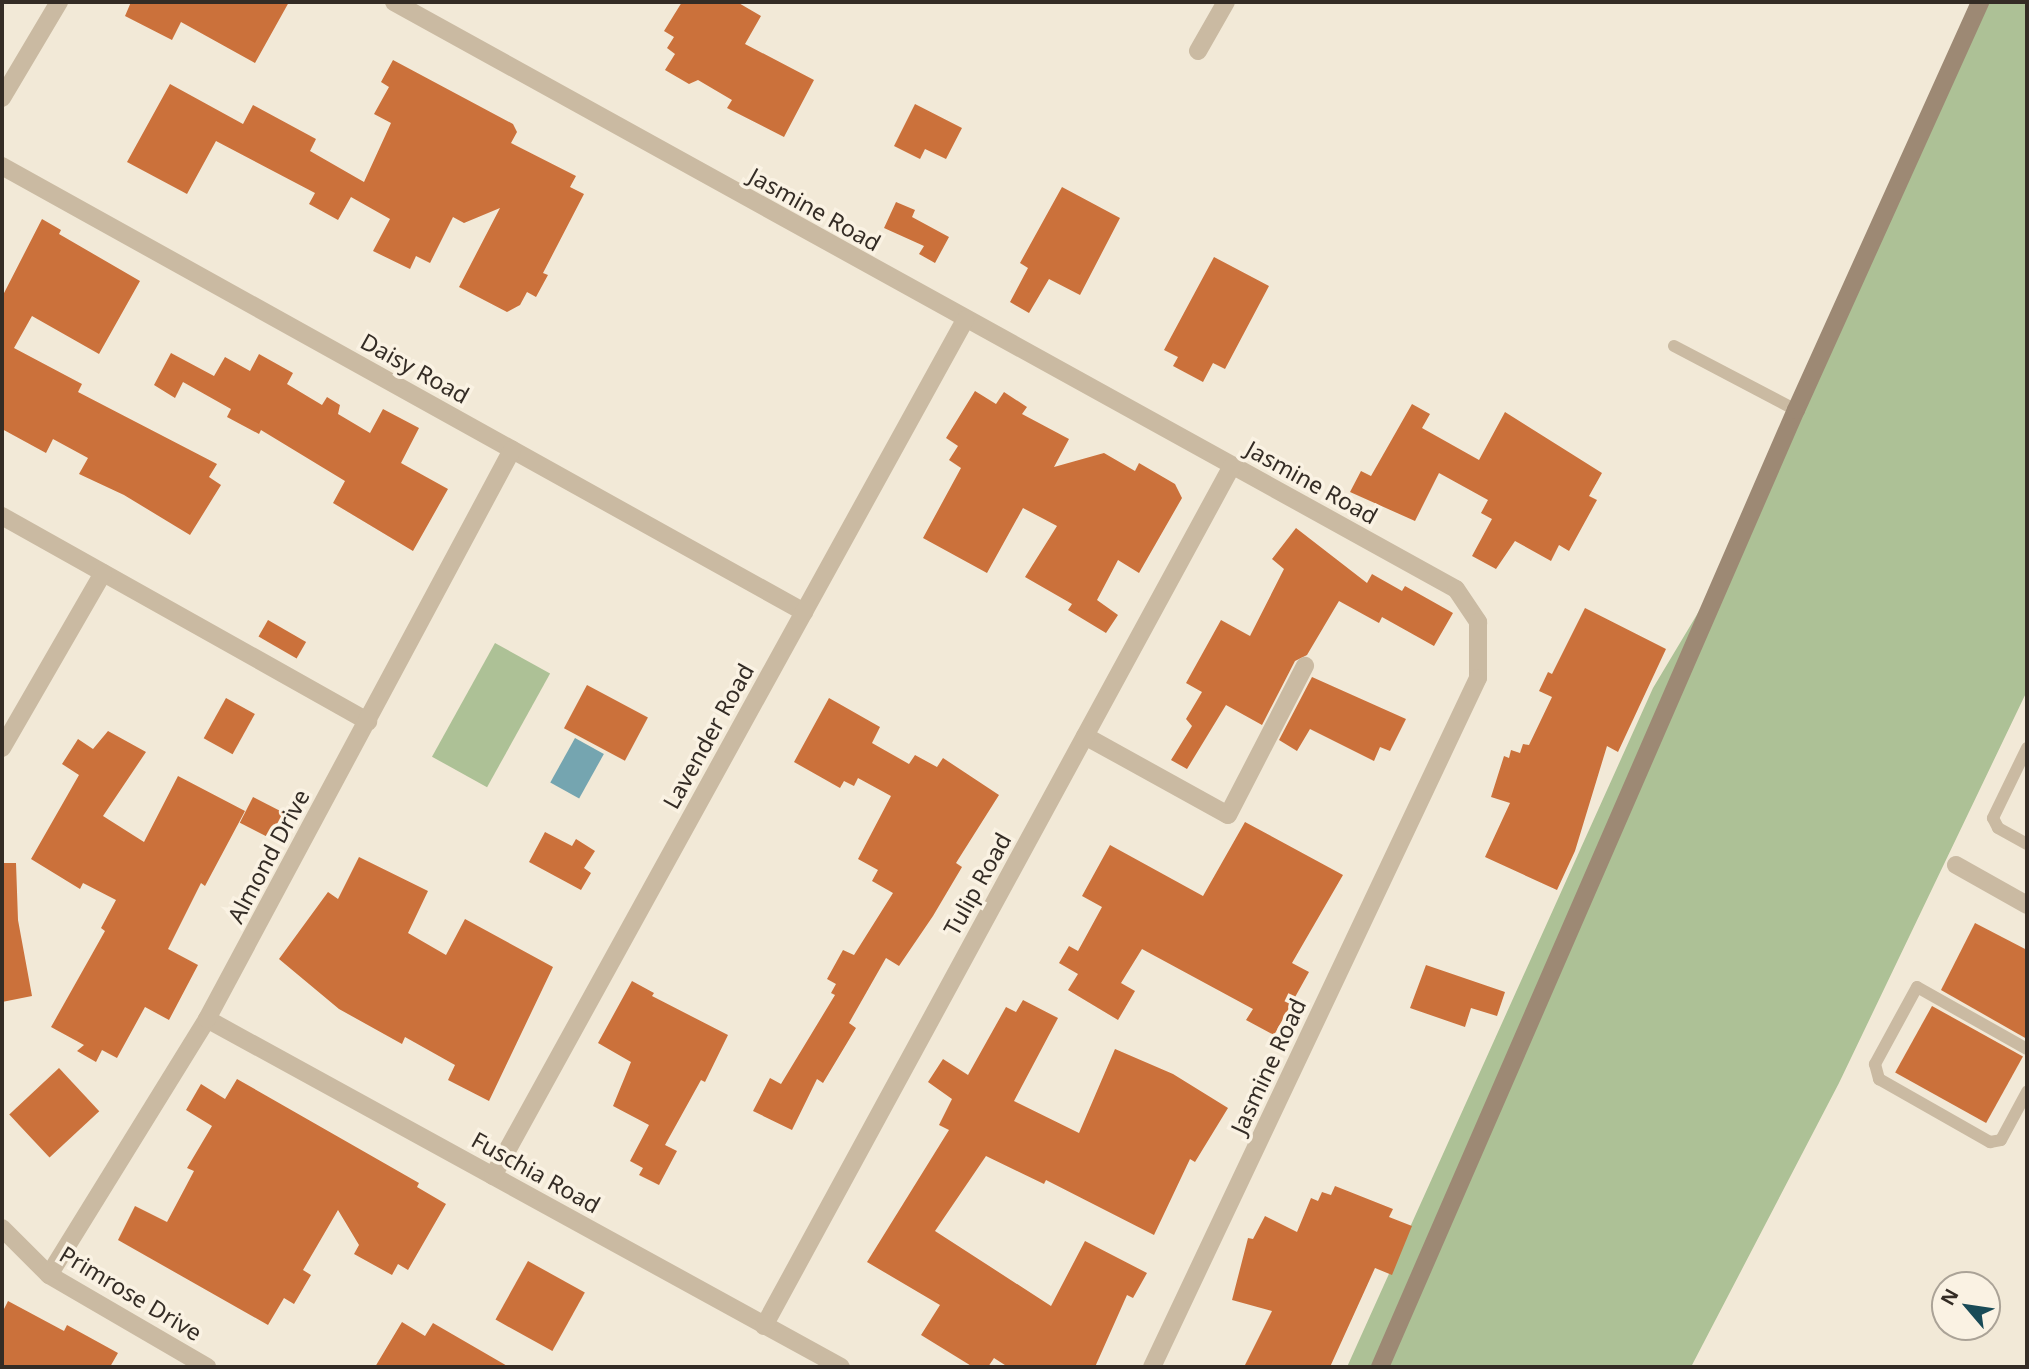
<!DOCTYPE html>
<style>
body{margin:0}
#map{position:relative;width:2029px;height:1369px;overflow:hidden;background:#f2e9d7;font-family:"Noto Sans",sans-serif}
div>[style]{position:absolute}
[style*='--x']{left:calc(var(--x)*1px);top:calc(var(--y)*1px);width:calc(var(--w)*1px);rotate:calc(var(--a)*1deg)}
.green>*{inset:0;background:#adc196;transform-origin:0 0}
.water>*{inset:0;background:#75a5b0;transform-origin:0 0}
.building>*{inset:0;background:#cb713b;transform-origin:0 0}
.lane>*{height:12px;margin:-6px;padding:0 6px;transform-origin:6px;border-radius:6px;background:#cabaa2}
.street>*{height:18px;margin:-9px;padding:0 9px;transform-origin:9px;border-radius:9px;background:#cabaa2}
.secondary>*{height:18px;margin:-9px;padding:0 9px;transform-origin:9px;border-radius:9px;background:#9d8974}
span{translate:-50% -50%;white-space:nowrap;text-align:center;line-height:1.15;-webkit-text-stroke:7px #faf2e3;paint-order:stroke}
.street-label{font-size:23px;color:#342c25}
.frame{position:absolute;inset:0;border:4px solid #342c25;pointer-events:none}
.north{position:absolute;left:1931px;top:1271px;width:70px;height:70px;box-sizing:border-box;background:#faf2e3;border:2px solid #aba397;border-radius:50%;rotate:299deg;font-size:19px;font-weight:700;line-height:28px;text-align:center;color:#342c25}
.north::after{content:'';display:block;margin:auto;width:24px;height:32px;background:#194b57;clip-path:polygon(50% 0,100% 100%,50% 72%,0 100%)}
</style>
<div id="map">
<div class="green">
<i style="clip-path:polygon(1980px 2px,2027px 2px,2027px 691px,1839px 1083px,1691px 1367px,1347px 1367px,1653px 688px,1750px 526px)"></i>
<i style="left:495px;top:643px;width:63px;height:130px;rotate:29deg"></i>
</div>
<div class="water">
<i style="left:575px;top:738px;width:33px;height:51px;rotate:29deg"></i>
</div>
<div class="building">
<i style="clip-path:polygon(131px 2px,289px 2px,255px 63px,181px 22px,172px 40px,125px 16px)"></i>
<i style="clip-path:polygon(682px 2px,737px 2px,761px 16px,745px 44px,814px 80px,784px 137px,727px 108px,732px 100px,698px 80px,689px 84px,665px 70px,675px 54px,667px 48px,674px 37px,664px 31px)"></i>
<i style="clip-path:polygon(393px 60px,513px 124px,517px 132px,511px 143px,576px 176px,570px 187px,584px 194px,543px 273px,548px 275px,536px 297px,527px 292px,520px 305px,507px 312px,459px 287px,500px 208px,464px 223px,453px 217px,430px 263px,416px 256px,410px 269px,373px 251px,390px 219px,351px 197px,338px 220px,309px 204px,315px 193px,216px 141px,187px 194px,127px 162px,170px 84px,243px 124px,253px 105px,316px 139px,310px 151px,364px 182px,391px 123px,374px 114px,389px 87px,381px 82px)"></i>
<i style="clip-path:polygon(915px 104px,962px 128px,946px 159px,925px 149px,920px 159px,894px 146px)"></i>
<i style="clip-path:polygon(1062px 187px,1120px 218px,1080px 295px,1049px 279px,1029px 313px,1010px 302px,1028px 268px,1020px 263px)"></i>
<i style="clip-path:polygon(896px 202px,915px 210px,912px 217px,949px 237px,935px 263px,919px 254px,924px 246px,884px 228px)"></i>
<i style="clip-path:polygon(42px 219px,61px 230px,59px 234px,140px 281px,99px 354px,32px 316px,14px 348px,82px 384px,78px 392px,217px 464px,209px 477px,221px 485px,190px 535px,124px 495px,79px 474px,88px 458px,53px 439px,46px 453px,2px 429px,2px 297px)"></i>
<i style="clip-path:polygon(1214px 257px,1269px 286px,1225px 369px,1213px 363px,1203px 382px,1173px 366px,1178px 357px,1164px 350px)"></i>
<i style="clip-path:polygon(171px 353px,214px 376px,225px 357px,250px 371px,259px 354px,293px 373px,287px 384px,322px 405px,327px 397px,340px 405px,338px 414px,370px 433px,383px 409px,419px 428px,401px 463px,448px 489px,413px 551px,333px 503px,345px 481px,261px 430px,259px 434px,227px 417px,231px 409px,183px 382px,175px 398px,154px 385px)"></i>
<i style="clip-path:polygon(975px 391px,996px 404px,1004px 392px,1027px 407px,1022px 414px,1069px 439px,1054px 467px,1104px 453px,1135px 471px,1139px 463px,1175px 484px,1182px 498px,1139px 573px,1118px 560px,1097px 600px,1118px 615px,1106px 633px,1068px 610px,1072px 604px,1025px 577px,1057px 526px,1023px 508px,987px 573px,923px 538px,961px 468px,949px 460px,958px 446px,946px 438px)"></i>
<i style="clip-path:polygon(1412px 404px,1430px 414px,1422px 428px,1479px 460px,1505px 412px,1602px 473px,1589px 496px,1597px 500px,1569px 551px,1559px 545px,1551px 561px,1515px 541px,1496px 569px,1472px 556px,1492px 519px,1481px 513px,1488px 500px,1439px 473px,1415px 521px,1350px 492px,1361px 471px,1371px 476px)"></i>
<i style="clip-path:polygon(1296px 528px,1367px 583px,1372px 574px,1402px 591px,1405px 586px,1453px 613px,1434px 646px,1382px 617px,1379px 623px,1339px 601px,1307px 655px,1295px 661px,1262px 725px,1226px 705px,1187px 769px,1171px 760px,1192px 726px,1186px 719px,1202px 692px,1186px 683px,1221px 620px,1250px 636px,1284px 569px,1272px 559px)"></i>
<i style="clip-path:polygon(1585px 608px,1666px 649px,1618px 752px,1607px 746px,1575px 851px,1557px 890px,1485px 857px,1510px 803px,1491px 797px,1504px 756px,1509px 758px,1511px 750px,1520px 753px,1523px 744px,1529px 745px,1552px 697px,1539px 691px,1548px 672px,1552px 674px)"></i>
<i style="left:268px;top:620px;width:44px;height:19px;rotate:30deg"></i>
<i style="clip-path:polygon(1312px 677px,1406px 719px,1390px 751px,1380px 747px,1374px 761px,1310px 729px,1297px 751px,1279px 740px)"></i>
<i style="left:587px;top:685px;width:69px;height:49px;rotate:28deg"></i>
<i style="left:226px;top:698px;width:33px;height:46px;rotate:29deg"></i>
<i style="clip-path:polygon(829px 698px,880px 727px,872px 743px,909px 764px,915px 755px,937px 767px,943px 758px,999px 795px,956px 863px,962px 867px,933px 916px,899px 966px,886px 958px,849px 1023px,856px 1028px,823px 1083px,817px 1079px,792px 1130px,753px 1111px,770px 1078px,781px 1084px,835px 995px,831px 993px,836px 984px,827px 979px,843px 950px,854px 955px,893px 893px,872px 881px,878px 870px,858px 859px,891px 796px,858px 778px,854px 786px,844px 781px,840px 788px,794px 762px)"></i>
<i style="clip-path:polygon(108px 731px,146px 752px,103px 816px,144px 842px,178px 776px,245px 811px,205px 886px,201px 883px,168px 949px,198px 965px,169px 1020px,145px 1007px,117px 1058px,102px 1050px,96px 1062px,77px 1051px,84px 1045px,51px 1027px,105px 931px,101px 928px,116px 900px,83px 883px,80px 889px,31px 859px,79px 775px,62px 764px,78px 739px,93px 749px)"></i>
<i style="left:253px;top:797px;width:35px;height:29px;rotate:27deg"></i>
<i style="clip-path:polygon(1245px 822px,1343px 875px,1292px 963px,1309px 972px,1274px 1035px,1246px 1020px,1253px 1009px,1142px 949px,1121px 983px,1135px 991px,1118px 1020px,1068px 990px,1078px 974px,1059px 963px,1069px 946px,1078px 951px,1102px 907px,1082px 896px,1110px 845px,1203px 896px)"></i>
<i style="clip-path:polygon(545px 832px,572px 846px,576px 839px,595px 851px,584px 868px,591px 873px,581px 890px,529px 862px)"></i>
<i style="clip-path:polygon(359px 857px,428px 891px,408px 933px,446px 955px,465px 919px,553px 967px,489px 1101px,448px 1080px,455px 1065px,405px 1037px,402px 1044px,339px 1009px,279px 959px,328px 892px,338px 899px)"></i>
<i style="clip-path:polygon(2px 863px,16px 863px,18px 920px,32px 996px,2px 1002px)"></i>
<i style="clip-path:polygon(1975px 923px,2027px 950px,2027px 1039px,1941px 990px)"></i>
<i style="clip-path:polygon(1426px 965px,1505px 992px,1497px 1016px,1471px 1008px,1465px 1027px,1410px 1008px)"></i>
<i style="clip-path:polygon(632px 981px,654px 993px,652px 996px,728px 1035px,705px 1082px,701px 1080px,665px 1145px,677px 1151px,659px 1185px,639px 1175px,643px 1168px,630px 1161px,649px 1125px,613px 1106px,631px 1062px,598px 1043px)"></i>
<i style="clip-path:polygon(1023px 1000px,1058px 1018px,1014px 1101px,1079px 1133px,1115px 1049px,1173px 1074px,1228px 1108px,1195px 1162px,1190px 1159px,1154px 1235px,1046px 1180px,1044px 1184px,986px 1156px,935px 1231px,1051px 1306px,1085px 1241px,1147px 1273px,1133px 1298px,1127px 1295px,1095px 1367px,1008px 1367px,994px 1358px,988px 1367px,973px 1367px,921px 1335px,940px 1305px,867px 1262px,949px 1130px,939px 1125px,952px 1099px,928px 1082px,943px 1059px,968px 1075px,1006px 1007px,1016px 1012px)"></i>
<i style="left:1932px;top:1006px;width:104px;height:76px;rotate:29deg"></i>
<i style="left:59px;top:1068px;width:59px;height:68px;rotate:47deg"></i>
<i style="clip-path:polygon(237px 1079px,419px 1183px,417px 1187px,446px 1204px,408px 1270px,398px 1264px,392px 1275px,354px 1254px,359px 1245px,338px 1210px,303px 1270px,311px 1275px,294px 1304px,284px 1298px,268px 1325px,118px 1240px,135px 1206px,167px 1222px,194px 1171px,187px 1168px,212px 1126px,186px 1110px,201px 1084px,225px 1099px)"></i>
<i style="clip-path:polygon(1335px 1186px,1393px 1209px,1389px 1217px,1412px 1226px,1392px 1275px,1375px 1268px,1330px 1367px,1244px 1367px,1272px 1311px,1232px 1300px,1248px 1238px,1253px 1239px,1265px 1216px,1297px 1232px,1311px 1198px,1318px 1201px,1322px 1192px,1331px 1195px)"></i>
<i style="left:528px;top:1261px;width:65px;height:67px;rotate:29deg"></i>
<i style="clip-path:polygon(8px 1301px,64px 1331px,67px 1325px,118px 1353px,110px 1367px,2px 1367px,2px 1313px)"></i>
<i style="clip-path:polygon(402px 1322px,425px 1336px,433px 1323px,509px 1367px,375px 1367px)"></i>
</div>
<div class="lane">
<i style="--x:1674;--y:346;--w:138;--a:27.7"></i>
<i style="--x:2027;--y:748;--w:78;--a:115.9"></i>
<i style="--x:1993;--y:818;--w:11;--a:63"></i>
<i style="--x:1998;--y:828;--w:33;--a:29"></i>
<i style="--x:2027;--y:1049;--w:126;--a:-150.6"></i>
<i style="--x:1917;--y:987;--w:88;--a:118.6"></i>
<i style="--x:1875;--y:1064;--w:16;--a:75"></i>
<i style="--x:1879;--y:1079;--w:128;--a:29.6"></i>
<i style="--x:1990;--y:1142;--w:11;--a:-10"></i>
<i style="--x:2001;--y:1140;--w:55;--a:-61.6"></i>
</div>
<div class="street">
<i style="--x:394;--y:2;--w:1213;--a:28.93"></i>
<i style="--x:1456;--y:589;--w:40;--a:56"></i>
<i style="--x:1478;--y:622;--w:56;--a:90"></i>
<i style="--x:1478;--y:678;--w:762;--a:115.32"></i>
<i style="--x:1198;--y:51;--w:56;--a:-60.3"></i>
<i style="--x:2;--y:98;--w:112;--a:-59.3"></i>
<i style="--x:2;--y:166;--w:918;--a:29.08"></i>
<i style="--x:2;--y:516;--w:420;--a:29.3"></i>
<i style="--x:1085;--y:736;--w:163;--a:28.9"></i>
<i style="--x:1228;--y:815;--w:168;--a:-62.7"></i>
<i style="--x:2;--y:748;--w:202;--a:-60"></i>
<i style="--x:1956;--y:865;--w:81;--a:29.4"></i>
<i style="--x:207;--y:1019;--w:723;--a:28.76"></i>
<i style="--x:493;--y:1176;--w:978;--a:-61.13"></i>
<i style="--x:2;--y:1228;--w:66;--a:45"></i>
<i style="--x:49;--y:1275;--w:183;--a:30.2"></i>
<i style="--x:49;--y:1275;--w:301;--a:-58.3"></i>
<i style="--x:207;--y:1019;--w:646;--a:-61.81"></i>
<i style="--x:764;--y:1326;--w:979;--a:-61.45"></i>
</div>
<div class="secondary">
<i style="--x:1380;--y:1367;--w:1044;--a:-66.51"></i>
<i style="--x:1796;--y:410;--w:448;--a:-65.7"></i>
</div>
<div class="street-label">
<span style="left:815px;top:209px;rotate:29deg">Jasmine Road</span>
<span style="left:415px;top:368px;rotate:29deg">Daisy Road</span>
<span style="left:1312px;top:482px;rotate:29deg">Jasmine Road</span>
<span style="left:708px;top:736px;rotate:-61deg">Lavender Road</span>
<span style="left:268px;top:856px;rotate:-62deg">Almond Drive</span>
<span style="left:977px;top:884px;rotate:-61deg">Tulip Road</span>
<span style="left:1268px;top:1066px;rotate:-65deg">Jasmine Road</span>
<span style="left:536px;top:1172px;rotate:29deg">Fuschia Road</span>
<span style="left:131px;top:1293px;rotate:31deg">Primrose Drive</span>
</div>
<div class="frame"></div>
<div class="north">N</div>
</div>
